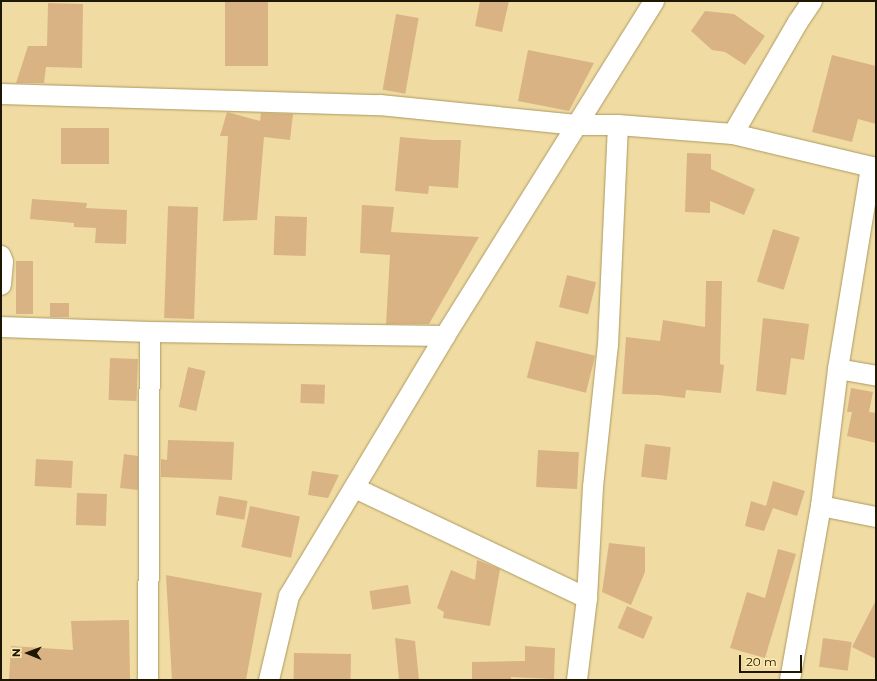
<!DOCTYPE html>
<style>
body{margin:0}
#map{position:relative;width:877px;height:681px;overflow:hidden;background:#f0dca2;font-family:Montserrat,sans-serif}
div>[style]{position:absolute}
[style*='--x']{left:calc(var(--x)*1px);top:calc(var(--y)*1px);width:calc(var(--w)*1px);rotate:calc(var(--a)*1deg)}
.building>*{inset:0;background:#dab384;transform-origin:0 0}
.roads{filter:drop-shadow(0 0 1px #ac9961) drop-shadow(0 0 1px #ac9961)}
.minor>*{height:20px;margin:-10px;padding:0 10px;transform-origin:10px;border-radius:10px;background:#fff}
span{translate:-50% -50%;white-space:nowrap;text-align:center;line-height:1.15;-webkit-text-stroke:3px #fde9af;paint-order:stroke}
.frame{position:absolute;inset:0;border:2px solid #1e1702;pointer-events:none}
.north{position:absolute;left:8px;top:633px;width:40px;height:40px;-webkit-text-stroke:3px #fde9af;paint-order:stroke;rotate:271deg;font-size:11px;font-weight:700;line-height:16px;text-align:center;color:#1e1702}
.north::after{content:'';display:block;margin:auto;width:14px;height:18px;background:#1e1702;clip-path:polygon(50% 0,100% 100%,50% 72%,0 100%)}
.scale{position:absolute;left:739px;top:655px;width:63px;height:18px;box-sizing:border-box;border:2px solid #1e1702;border-top:0;padding-left:5px;font-size:12px;line-height:14px;white-space:nowrap;color:#1e1702;-webkit-text-stroke:3px #fde9af;paint-order:stroke}
</style>
<div id="map">
<div class="building">
<i style="left:225px;top:1px;width:43px;height:65px"></i>
<i style="clip-path:polygon(480px 1px,509px 1px,502px 32px,475px 26px)"></i>
<i style="clip-path:polygon(48px 3px,83px 4px,82px 68px,46px 67px,44px 83px,16px 83px,28px 46px,47px 46px)"></i>
<i style="clip-path:polygon(705px 11px,734px 14px,765px 36px,745px 65px,725px 52px,712px 50px,691px 31px)"></i>
<i style="left:396px;top:14px;width:23px;height:77px;rotate:10deg"></i>
<i style="clip-path:polygon(528px 50px,594px 63px,569px 111px,518px 101px)"></i>
<i style="clip-path:polygon(832px 55px,876px 66px,876px 124px,858px 119px,852px 142px,812px 132px)"></i>
<i style="clip-path:polygon(227px 112px,260px 121px,261px 113px,293px 114px,290px 140px,264px 137px,257px 220px,223px 221px,228px 136px,220px 136px)"></i>
<i style="left:109px;top:128px;width:36px;height:48px;rotate:90deg"></i>
<i style="clip-path:polygon(400px 137px,434px 140px,461px 140px,458px 188px,429px 186px,428px 194px,395px 191px)"></i>
<i style="clip-path:polygon(687px 153px,711px 154px,711px 169px,755px 189px,744px 215px,710px 201px,710px 213px,685px 212px)"></i>
<i style="clip-path:polygon(32px 199px,87px 203px,86px 208px,127px 210px,126px 244px,95px 243px,96px 228px,74px 227px,74px 223px,30px 219px)"></i>
<i style="clip-path:polygon(362px 205px,394px 207px,391px 232px,479px 237px,429px 324px,386px 324px,390px 255px,360px 253px)"></i>
<i style="left:168px;top:206px;width:30px;height:112px;rotate:2deg"></i>
<i style="left:275px;top:216px;width:32px;height:39px;rotate:2deg"></i>
<i style="left:773px;top:229px;width:28px;height:55px;rotate:17deg"></i>
<i style="left:16px;top:261px;width:17px;height:53px"></i>
<i style="left:567px;top:275px;width:30px;height:33px;rotate:14deg"></i>
<i style="clip-path:polygon(706px 281px,722px 281px,720px 364px,724px 365px,721px 393px,686px 390px,685px 398px,658px 395px,622px 394px,626px 337px,660px 341px,663px 320px,705px 327px)"></i>
<i style="left:50px;top:303px;width:19px;height:14px"></i>
<i style="clip-path:polygon(763px 318px,809px 324px,804px 360px,791px 358px,786px 395px,756px 391px)"></i>
<i style="left:536px;top:341px;width:61px;height:38px;rotate:14deg"></i>
<i style="left:110px;top:358px;width:28px;height:42px;rotate:2deg"></i>
<i style="left:188px;top:367px;width:18px;height:41px;rotate:13deg"></i>
<i style="left:301px;top:384px;width:24px;height:19px;rotate:2deg"></i>
<i style="clip-path:polygon(851px 388px,873px 392px,869px 412px,876px 413px,876px 443px,847px 436px,852px 412px,847px 412px)"></i>
<i style="clip-path:polygon(168px 440px,234px 442px,232px 480px,161px 477px,161px 459px,167px 460px)"></i>
<i style="left:645px;top:444px;width:26px;height:33px;rotate:7deg"></i>
<i style="left:538px;top:450px;width:41px;height:37px;rotate:3deg"></i>
<i style="clip-path:polygon(124px 454px,138px 456px,138px 490px,120px 488px)"></i>
<i style="left:36px;top:459px;width:37px;height:27px;rotate:3deg"></i>
<i style="clip-path:polygon(312px 471px,339px 475px,328px 498px,308px 495px)"></i>
<i style="clip-path:polygon(773px 481px,805px 491px,797px 516px,773px 508px,764px 531px,745px 526px,751px 501px,766px 506px)"></i>
<i style="left:77px;top:493px;width:30px;height:32px;rotate:2deg"></i>
<i style="left:219px;top:496px;width:29px;height:19px;rotate:10deg"></i>
<i style="left:250px;top:506px;width:51px;height:42px;rotate:12deg"></i>
<i style="clip-path:polygon(609px 543px,645px 547px,645px 572px,631px 605px,602px 592px)"></i>
<i style="clip-path:polygon(778px 549px,796px 554px,765px 658px,730px 648px,747px 592px,765px 598px)"></i>
<i style="clip-path:polygon(477px 560px,500px 569px,490px 626px,443px 618px,444px 612px,437px 608px,451px 570px,475px 580px)"></i>
<i style="clip-path:polygon(166px 575px,262px 593px,246px 680px,172px 680px)"></i>
<i style="left:408px;top:585px;width:19px;height:39px;rotate:81deg"></i>
<i style="clip-path:polygon(876px 600px,876px 659px,852px 647px)"></i>
<i style="left:627px;top:606px;width:28px;height:24px;rotate:23deg"></i>
<i style="clip-path:polygon(129px 620px,130px 680px,9px 679px,11px 646px,73px 650px,71px 621px)"></i>
<i style="clip-path:polygon(395px 638px,415px 641px,419px 680px,399px 680px)"></i>
<i style="left:823px;top:638px;width:29px;height:29px;rotate:8deg"></i>
<i style="clip-path:polygon(525px 646px,555px 648px,554px 679px,511px 677px,511px 680px,472px 680px,472px 662px,525px 661px)"></i>
<i style="left:294px;top:653px;width:57px;height:27px;rotate:1deg"></i>
</div>
<div class="roads">
<div class="minor">
<i style="--x:1;--y:94;--w:379;--a:1.7"></i>
<i style="--x:380;--y:105;--w:198;--a:5.8"></i>
<i style="--x:577;--y:125;--w:41;--a:0"></i>
<i style="--x:618;--y:125;--w:115;--a:4.5"></i>
<i style="--x:733;--y:134;--w:147;--a:13.4"></i>
<i style="--x:733;--y:134;--w:129;--a:-59.9"></i>
<i style="--x:798;--y:22;--w:25;--a:-56"></i>
<i style="--x:1;--y:256;--w:6;--a:72"></i>
<i style="--x:3;--y:262;--w:23;--a:95"></i>
<i style="--x:1;--y:327;--w:149;--a:1.9"></i>
<i style="--x:150;--y:332;--w:295;--a:0.8"></i>
<i style="--x:838;--y:369;--w:39;--a:10"></i>
<i style="--x:355;--y:488;--w:257;--a:25.4"></i>
<i style="--x:821;--y:506;--w:56;--a:11.3"></i>
<i style="--x:148;--y:680;--w:348;--a:-89.7"></i>
<i style="--x:269;--y:680;--w:86;--a:-76.6"></i>
<i style="--x:289;--y:596;--w:303;--a:-59"></i>
<i style="--x:445;--y:336;--w:395;--a:-58"></i>
<i style="--x:577;--y:680;--w:83;--a:-83"></i>
<i style="--x:587;--y:598;--w:111;--a:-86.9"></i>
<i style="--x:593;--y:487;--w:143;--a:-84"></i>
<i style="--x:608;--y:345;--w:220;--a:-87.4"></i>
<i style="--x:790;--y:680;--w:177;--a:-79.9"></i>
<i style="--x:821;--y:506;--w:138;--a:-82.9"></i>
<i style="--x:838;--y:369;--w:205;--a:-80.7"></i>
</div>
</div>
<div class="frame"></div>
<div class="north">N</div>
<div class="scale">20 m</div>
</div>
